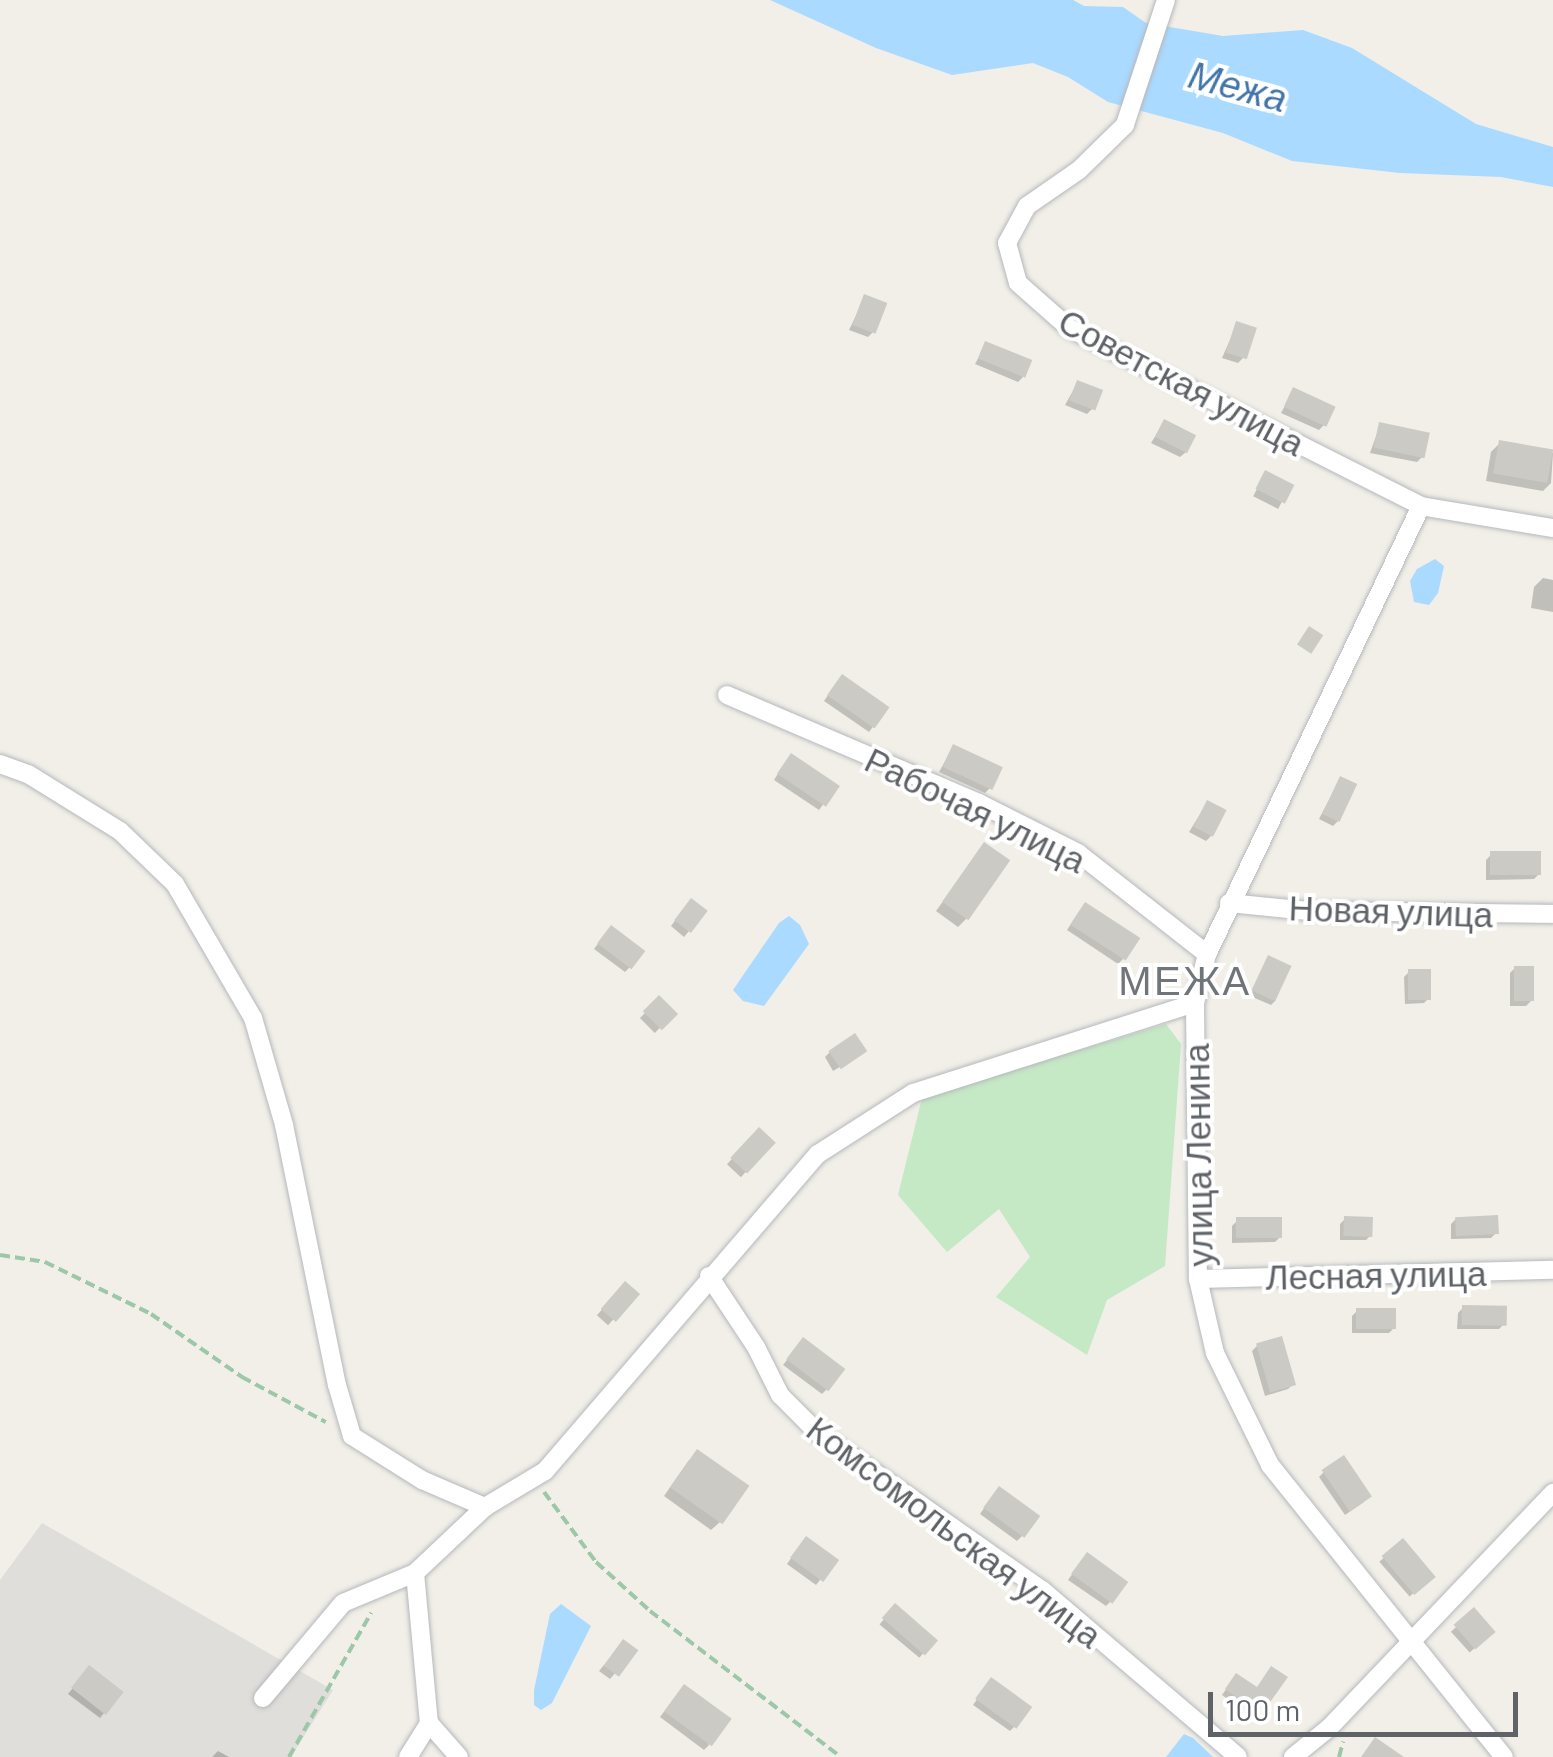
<!DOCTYPE html>
<meta charset="utf-8">
<style>
body{margin:0}
#map{position:relative;width:1553px;height:1757px;overflow:hidden;background:#f1efe8;font-family:Barlow,sans-serif}
div>[style]{position:absolute}
[style*='--x']{left:calc(var(--x)*1px);top:calc(var(--y)*1px);width:calc(var(--w)*1px);rotate:calc(var(--a)*1deg)}
.industrial>*{inset:0;background:#e0deda}
.green>*{inset:0;background:#c5e8c5}
.water>*{inset:0;background:#aadaff}
.shadow>*{inset:0;background:#0003;transform-origin:0 0}
.building>*{inset:0;background:#cccac5;transform-origin:0 0}
.path>*{height:4px;margin-top:-2px;transform-origin:0;background:repeating-linear-gradient(90deg,#9cc7a9 0 10px,transparent 0 15px)}
.roads{filter:drop-shadow(0 0 2px #b5b8bc) drop-shadow(0 0 2px #b5b8bc)}
.street>*{height:18px;margin:-9px;padding:0 9px;transform-origin:9px;border-radius:9px;background:#fff}
span{translate:-50% -50%;white-space:nowrap;text-align:center;line-height:1.15;-webkit-text-stroke:8px #fff;paint-order:stroke}
.street-label{font-size:35px;color:#5f6368}
.water-label{font-size:38px;color:#4174aa;font-style:italic}
.quarter-label{font-size:40px;color:#70757a;letter-spacing:2.5px}
.scale{position:absolute;left:1208px;top:1692px;width:310px;height:45px;box-sizing:border-box;border:5px solid #5f6368;border-top:0;padding-left:12px;font-size:30px;line-height:35px;white-space:nowrap;color:#5f6368;-webkit-text-stroke:8px #fff;paint-order:stroke}
</style>
<div id="map">
<div class="industrial">
<i style="clip-path:polygon(42px 1523px,333px 1690px,291px 1757px,0 1757px,0 1580px)"></i>
</div>
<div class="green">
<i style="clip-path:polygon(1166px 1024px,1181px 1044px,1165px 1266px,1107px 1300px,1087px 1355px,996px 1297px,1030px 1257px,999px 1209px,947px 1252px,898px 1195px,922px 1098px)"></i>
</div>
<div class="water">
<i style="clip-path:polygon(770px 0,1073px 0,1084px 6px,1123px 7px,1146px 23px,1223px 36px,1303px 30px,1352px 48px,1476px 124px,1553px 147px,1553px 187px,1501px 177px,1400px 173px,1292px 161px,1223px 133px,1108px 102px,1068px 77px,1033px 63px,952px 75px,876px 48px)"></i>
<i style="clip-path:polygon(1435px 559px,1444px 566px,1438px 593px,1429px 605px,1414px 602px,1410px 581px,1417px 569px)"></i>
<i style="clip-path:polygon(789px 916px,800px 925px,809px 944px,764px 1006px,743px 1001px,733px 990px,779px 923px)"></i>
<i style="clip-path:polygon(561px 1604px,591px 1626px,552px 1703px,541px 1710px,534px 1705px,534px 1690px,550px 1614px)"></i>
<i style="clip-path:polygon(1184px 1734px,1193px 1738px,1213px 1757px,1166px 1757px)"></i>
</div>
<div class="shadow">
<i style="clip-path:polygon(865px 297px,873px 332px,868px 337px,849px 330px)"></i>
<i style="clip-path:polygon(1237px 324px,1243px 358px,1238px 363px,1222px 358px)"></i>
<i style="clip-path:polygon(986px 344px,1023px 377px,1018px 382px,975px 364px)"></i>
<i style="clip-path:polygon(1078px 382px,1092px 409px,1087px 414px,1065px 405px)"></i>
<i style="clip-path:polygon(1294px 390px,1324px 425px,1319px 430px,1281px 413px)"></i>
<i style="clip-path:polygon(1164px 422px,1186px 452px,1180px 457px,1151px 443px)"></i>
<i style="clip-path:polygon(1380px 425px,1422px 457px,1417px 462px,1370px 453px)"></i>
<i style="clip-path:polygon(1500px 443px,1553px 453px,1551px 483px,1543px 491px,1486px 481px,1491px 452px)"></i>
<i style="left:1265px;top:473px;width:28px;height:26px;rotate:27deg"></i>
<i style="clip-path:polygon(1543px 578px,1553px 580px,1553px 612px,1531px 608px,1534px 587px)"></i>
<i style="clip-path:polygon(837px 682px,887px 708px,869px 732px,824px 701px)"></i>
<i style="clip-path:polygon(953px 747px,990px 788px,985px 793px,939px 772px)"></i>
<i style="clip-path:polygon(786px 761px,836px 787px,819px 810px,774px 780px)"></i>
<i style="clip-path:polygon(1340px 779px,1339px 820px,1333px 826px,1319px 819px)"></i>
<i style="clip-path:polygon(1207px 803px,1211px 836px,1206px 841px,1189px 832px)"></i>
<i style="clip-path:polygon(984px 845px,966px 919px,958px 927px,936px 911px)"></i>
<i style="clip-path:polygon(1491px 855px,1539px 874px,1534px 879px,1486px 880px,1486px 860px)"></i>
<i style="clip-path:polygon(686px 906px,705px 912px,684px 937px,671px 926px)"></i>
<i style="clip-path:polygon(1080px 910px,1123px 959px,1118px 964px,1067px 930px)"></i>
<i style="clip-path:polygon(606px 933px,630px 967px,625px 972px,594px 949px)"></i>
<i style="clip-path:polygon(1269px 958px,1276px 1000px,1271px 1005px,1250px 996px)"></i>
<i style="clip-path:polygon(1515px 968px,1531px 1001px,1526px 1006px,1510px 1006px,1510px 973px)"></i>
<i style="clip-path:polygon(1409px 972px,1429px 998px,1424px 1003px,1405px 1004px,1404px 977px)"></i>
<i style="left:659px;top:999px;width:21px;height:27px;rotate:45deg"></i>
<i style="clip-path:polygon(830px 1052px,858px 1056px,833px 1071px,825px 1057px)"></i>
<i style="left:759px;top:1130px;width:19px;height:47px;rotate:43deg"></i>
<i style="clip-path:polygon(1345px 1219px,1371px 1235px,1366px 1240px,1340px 1240px,1340px 1224px)"></i>
<i style="clip-path:polygon(1456px 1219px,1496px 1233px,1491px 1238px,1451px 1239px,1451px 1224px)"></i>
<i style="clip-path:polygon(1237px 1221px,1280px 1237px,1275px 1242px,1232px 1243px,1232px 1226px)"></i>
<i style="left:625px;top:1284px;width:15px;height:42px;rotate:42deg"></i>
<i style="clip-path:polygon(1463px 1308px,1504px 1324px,1499px 1329px,1457px 1329px,1458px 1313px)"></i>
<i style="clip-path:polygon(1357px 1311px,1394px 1328px,1389px 1333px,1352px 1333px,1352px 1316px)"></i>
<i style="clip-path:polygon(1258px 1345px,1293px 1384px,1288px 1389px,1265px 1396px,1252px 1351px)"></i>
<i style="clip-path:polygon(798px 1346px,827px 1389px,822px 1394px,783px 1365px)"></i>
<i style="clip-path:polygon(689px 1460px,720px 1522px,711px 1530px,664px 1496px)"></i>
<i style="clip-path:polygon(1324px 1472px,1364px 1502px,1345px 1515px,1319px 1477px)"></i>
<i style="clip-path:polygon(994px 1494px,1022px 1536px,1017px 1541px,980px 1514px)"></i>
<i style="left:1402px;top:1542px;width:46px;height:30px;rotate:49deg"></i>
<i style="clip-path:polygon(801px 1544px,835px 1561px,816px 1585px,787px 1564px)"></i>
<i style="clip-path:polygon(1082px 1560px,1111px 1601px,1106px 1606px,1068px 1580px)"></i>
<i style="left:895px;top:1606px;width:52px;height:24px;rotate:40deg"></i>
<i style="left:1474px;top:1611px;width:28px;height:31px;rotate:48deg"></i>
<i style="clip-path:polygon(619px 1647px,634px 1651px,610px 1679px,599px 1671px)"></i>
<i style="clip-path:polygon(85px 1673px,104px 1713px,100px 1718px,68px 1694px)"></i>
<i style="clip-path:polygon(1232px 1681px,1256px 1689px,1259px 1713px,1254px 1718px,1222px 1695px)"></i>
<i style="clip-path:polygon(987px 1685px,1015px 1726px,1010px 1731px,973px 1705px)"></i>
<i style="clip-path:polygon(679px 1692px,709px 1745px,704px 1750px,660px 1717px)"></i>
<i style="clip-path:polygon(218px 1751px,229px 1757px,212px 1757px)"></i>
</div>
<div class="building">
<i style="left:864px;top:294px;width:25px;height:33px;rotate:21deg"></i>
<i style="left:1236px;top:321px;width:22px;height:33px;rotate:18deg"></i>
<i style="left:985px;top:341px;width:51px;height:19px;rotate:22deg"></i>
<i style="left:1077px;top:380px;width:28px;height:22px;rotate:21deg"></i>
<i style="left:1293px;top:387px;width:47px;height:22px;rotate:25deg"></i>
<i style="left:1164px;top:419px;width:36px;height:20px;rotate:27deg"></i>
<i style="left:1379px;top:422px;width:52px;height:26px;rotate:12deg"></i>
<i style="left:1499px;top:440px;width:55px;height:34px;rotate:10deg"></i>
<i style="left:1265px;top:470px;width:33px;height:21px;rotate:27deg"></i>
<i style="left:1309px;top:626px;width:17px;height:22px;rotate:33deg"></i>
<i style="left:842px;top:674px;width:58px;height:26px;rotate:35deg"></i>
<i style="left:953px;top:744px;width:55px;height:25px;rotate:25deg"></i>
<i style="left:791px;top:753px;width:59px;height:25px;rotate:34deg"></i>
<i style="left:1340px;top:776px;width:19px;height:42px;rotate:25deg"></i>
<i style="left:1207px;top:800px;width:22px;height:30px;rotate:27deg"></i>
<i style="left:984px;top:842px;width:32px;height:73px;rotate:35deg"></i>
<i style="left:1541px;top:851px;width:24px;height:51px;rotate:90deg"></i>
<i style="left:691px;top:898px;width:21px;height:28px;rotate:37deg"></i>
<i style="left:1085px;top:902px;width:66px;height:27px;rotate:33deg"></i>
<i style="left:611px;top:925px;width:43px;height:23px;rotate:37deg"></i>
<i style="left:1268px;top:955px;width:26px;height:39px;rotate:25deg"></i>
<i style="left:1514px;top:966px;width:20px;height:35px"></i>
<i style="left:1408px;top:969px;width:23px;height:31px"></i>
<i style="left:659px;top:995px;width:27px;height:23px;rotate:45deg"></i>
<i style="left:855px;top:1033px;width:22px;height:32px;rotate:56deg"></i>
<i style="left:759px;top:1127px;width:23px;height:42px;rotate:43deg"></i>
<i style="left:1498px;top:1215px;width:19px;height:43px;rotate:87deg"></i>
<i style="left:1344px;top:1216px;width:29px;height:20px;rotate:2deg"></i>
<i style="left:1282px;top:1217px;width:21px;height:46px;rotate:90deg"></i>
<i style="left:625px;top:1281px;width:20px;height:37px;rotate:41deg"></i>
<i style="left:1462px;top:1305px;width:45px;height:20px;rotate:1deg"></i>
<i style="left:1356px;top:1308px;width:40px;height:21px"></i>
<i style="left:1282px;top:1336px;width:51px;height:27px;rotate:74deg"></i>
<i style="left:803px;top:1337px;width:53px;height:28px;rotate:37deg"></i>
<i style="left:697px;top:1449px;width:64px;height:47px;rotate:35deg"></i>
<i style="left:1344px;top:1455px;width:50px;height:27px;rotate:56deg"></i>
<i style="left:999px;top:1486px;width:51px;height:27px;rotate:36deg"></i>
<i style="left:806px;top:1536px;width:41px;height:27px;rotate:36deg"></i>
<i style="left:1403px;top:1538px;width:51px;height:28px;rotate:50deg"></i>
<i style="left:1087px;top:1552px;width:51px;height:27px;rotate:36deg"></i>
<i style="left:895px;top:1603px;width:57px;height:20px;rotate:41deg"></i>
<i style="left:1474px;top:1607px;width:33px;height:27px;rotate:49deg"></i>
<i style="left:623px;top:1639px;width:19px;height:33px;rotate:36deg"></i>
<i style="left:89px;top:1665px;width:44px;height:29px;rotate:38deg"></i>
<i style="clip-path:polygon(1271px 1666px,1288px 1677px,1261px 1715px,1225px 1689px,1236px 1673px,1257px 1687px)"></i>
<i style="left:991px;top:1677px;width:51px;height:27px;rotate:36deg"></i>
<i style="left:684px;top:1684px;width:59px;height:34px;rotate:36deg"></i>
<i style="clip-path:polygon(1375px 1737px,1404px 1757px,1361px 1757px)"></i>
</div>
<div class="path">
<i style="--x:0;--y:1255;--w:46;--a:8.8"></i>
<i style="--x:45;--y:1262;--w:118;--a:26.1"></i>
<i style="--x:151;--y:1314;--w:111;--a:34.7"></i>
<i style="--x:242;--y:1377;--w:95;--a:28.2"></i>
<i style="--x:544;--y:1492;--w:87;--a:53.4"></i>
<i style="--x:596;--y:1562;--w:73;--a:42.2"></i>
<i style="--x:650;--y:1611;--w:240;--a:37.4"></i>
<i style="--x:289;--y:1757;--w:166;--a:-60.3"></i>
<i style="--x:1339;--y:1757;--w:16;--a:-75"></i>
</div>
<div class="roads">
<div class="street">
<i style="--x:1166;--y:0;--w:132;--a:108.2"></i>
<i style="--x:1125;--y:125;--w:64;--a:135.6"></i>
<i style="--x:1079;--y:170;--w:63;--a:145.3"></i>
<i style="--x:1027;--y:206;--w:42;--a:118.4"></i>
<i style="--x:1007;--y:243;--w:41;--a:74.6"></i>
<i style="--x:1018;--y:283;--w:68;--a:41.4"></i>
<i style="--x:1069;--y:328;--w:394;--a:26.8"></i>
<i style="--x:1421;--y:506;--w:134;--a:9.5"></i>
<i style="--x:1421;--y:506;--w:496;--a:115.5"></i>
<i style="--x:1207;--y:954;--w:50;--a:103.8"></i>
<i style="--x:1195;--y:1003;--w:276;--a:89.4"></i>
<i style="--x:1198;--y:1279;--w:76;--a:77.1"></i>
<i style="--x:1215;--y:1353;--w:125;--a:63.8"></i>
<i style="--x:1270;--y:1465;--w:374;--a:51.3"></i>
<i style="--x:727;--y:695;--w:274;--a:23.2"></i>
<i style="--x:979;--y:803;--w:111;--a:26.8"></i>
<i style="--x:1078;--y:853;--w:164;--a:38.1"></i>
<i style="--x:0;--y:764;--w:30;--a:20"></i>
<i style="--x:28;--y:774;--w:108;--a:31.8"></i>
<i style="--x:120;--y:831;--w:76;--a:43.9"></i>
<i style="--x:175;--y:884;--w:155;--a:59.8"></i>
<i style="--x:253;--y:1018;--w:111;--a:73.8"></i>
<i style="--x:284;--y:1125;--w:265;--a:78.5"></i>
<i style="--x:337;--y:1385;--w:53;--a:73.6"></i>
<i style="--x:352;--y:1436;--w:83;--a:32.2"></i>
<i style="--x:422;--y:1480;--w:69;--a:23.2"></i>
<i style="--x:1229;--y:903;--w:80;--a:5.7"></i>
<i style="--x:1309;--y:911;--w:244;--a:0.7"></i>
<i style="--x:709;--y:1276;--w:85;--a:56.5"></i>
<i style="--x:756;--y:1347;--w:54;--a:63.4"></i>
<i style="--x:780;--y:1395;--w:52;--a:45"></i>
<i style="--x:817;--y:1432;--w:275;--a:35.1"></i>
<i style="--x:1042;--y:1590;--w:257;--a:40.4"></i>
<i style="--x:1198;--y:1279;--w:355;--a:-1.5"></i>
<i style="--x:415;--y:1573;--w:151;--a:84.7"></i>
<i style="--x:429;--y:1723;--w:45;--a:48.6"></i>
<i style="--x:263;--y:1698;--w:124;--a:-49.9"></i>
<i style="--x:343;--y:1603;--w:78;--a:-22.6"></i>
<i style="--x:415;--y:1573;--w:96;--a:-43.3"></i>
<i style="--x:485;--y:1507;--w:70;--a:-31"></i>
<i style="--x:545;--y:1471;--w:418;--a:-49.3"></i>
<i style="--x:818;--y:1154;--w:113;--a:-32.7"></i>
<i style="--x:913;--y:1093;--w:296;--a:-17.7"></i>
<i style="--x:408;--y:1757;--w:40;--a:-58"></i>
<i style="--x:1293;--y:1757;--w:46;--a:-38.9"></i>
<i style="--x:1329;--y:1728;--w:325;--a:-46.4"></i>
</div>
</div>
<div class="street-label">
<span style="left:1182px;top:381px;rotate:28deg">Советская улица</span>
<span style="left:976px;top:809px;rotate:26deg">Рабочая улица</span>
<span style="left:1391px;top:910px;rotate:2deg">Новая улица</span>
<span style="left:1197px;top:1155px;rotate:-91deg">улица Ленина</span>
<span style="left:1376px;top:1274px;rotate:-1deg">Лесная улица</span>
<span style="left:955px;top:1531px;rotate:37deg">Комсомольская улица</span>
</div>
<div class="water-label">
<span style="left:1238px;top:86px;rotate:15deg">Межа</span>
</div>
<div class="quarter-label">
<span style="left:1185px;top:979px">МЕЖА</span>
</div>
<div class="scale">100 m</div>
</div>
